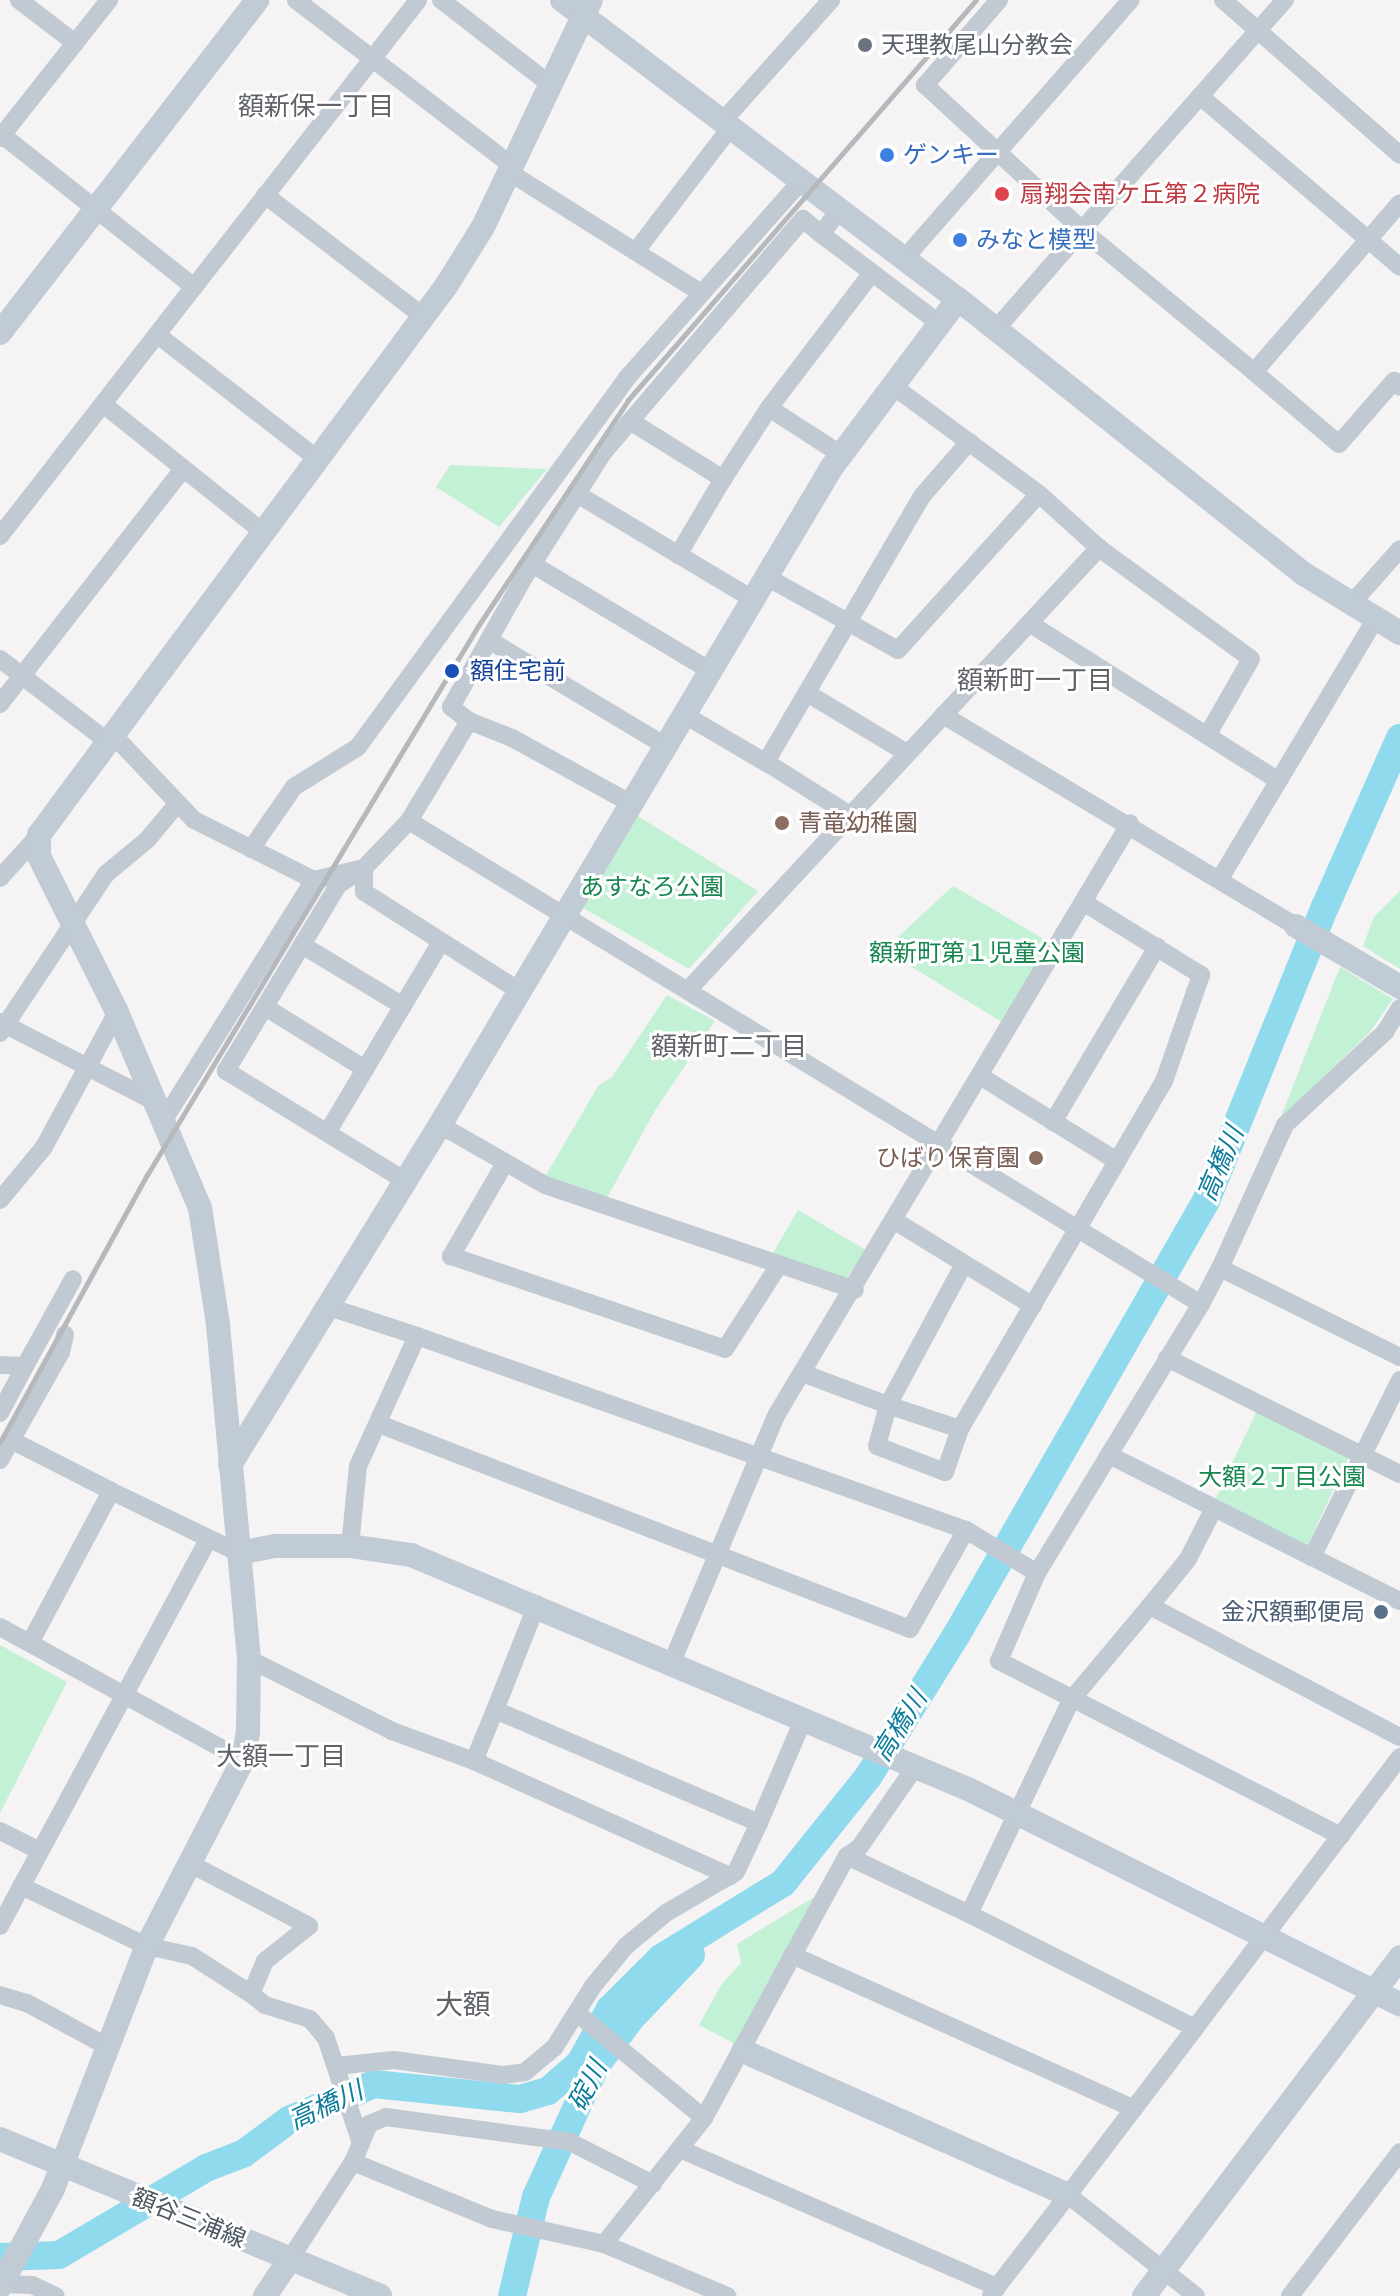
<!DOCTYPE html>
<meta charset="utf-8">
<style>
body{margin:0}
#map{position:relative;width:1400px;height:2296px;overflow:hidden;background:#f5f3f3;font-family:Cabin,"Noto Sans JP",sans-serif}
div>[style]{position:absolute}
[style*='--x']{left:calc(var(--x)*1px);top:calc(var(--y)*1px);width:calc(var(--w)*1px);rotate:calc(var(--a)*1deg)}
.green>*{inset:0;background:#c3f1d5;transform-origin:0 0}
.river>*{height:28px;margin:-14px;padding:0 14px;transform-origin:14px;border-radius:14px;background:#90daee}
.street>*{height:18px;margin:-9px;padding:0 9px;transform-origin:9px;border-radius:9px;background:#c1cad2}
.secondary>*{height:24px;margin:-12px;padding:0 12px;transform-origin:12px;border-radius:12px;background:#c1cbd6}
.rail>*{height:5px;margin:-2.5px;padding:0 2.5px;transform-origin:2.5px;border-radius:2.5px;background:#b5b8bd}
.dots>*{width:22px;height:22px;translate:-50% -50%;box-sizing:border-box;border:4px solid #fff;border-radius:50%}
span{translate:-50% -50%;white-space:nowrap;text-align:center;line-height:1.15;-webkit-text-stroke:6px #fff;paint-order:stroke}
.worship-label{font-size:24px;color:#5b616d}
.left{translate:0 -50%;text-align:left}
.shop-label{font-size:24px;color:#366cbe}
.health-label{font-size:24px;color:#be3a42}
.transit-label{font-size:24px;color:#164399}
.education-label{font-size:24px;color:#785e54}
.right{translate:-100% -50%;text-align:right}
.park-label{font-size:24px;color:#17864f}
.service-label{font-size:24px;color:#4e5e75}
.street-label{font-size:24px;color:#4a5661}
.neighbourhood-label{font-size:26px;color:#5f6368}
.water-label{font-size:26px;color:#0c7c9b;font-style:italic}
.quarter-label{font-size:28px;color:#5f6368}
</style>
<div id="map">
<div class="green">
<i style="clip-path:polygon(450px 465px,547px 469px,499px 527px,436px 487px)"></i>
<i style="clip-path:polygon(633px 813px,758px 891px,689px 969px,578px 905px)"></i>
<i style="clip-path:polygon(953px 886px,1051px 943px,1002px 1022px,884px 950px)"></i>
<i style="clip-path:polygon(1400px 891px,1400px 969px,1363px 946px,1374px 917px)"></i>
<i style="clip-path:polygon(1340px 967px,1393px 999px,1370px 1032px,1280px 1119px)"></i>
<i style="clip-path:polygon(667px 995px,715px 1021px,654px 1112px,607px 1198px,545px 1177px,598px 1086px,612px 1077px)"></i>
<i style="clip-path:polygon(798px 1210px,866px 1250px,846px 1279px,772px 1255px)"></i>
<i style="left:1258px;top:1408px;width:103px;height:105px;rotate:25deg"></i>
<i style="clip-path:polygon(0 1645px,67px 1682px,0 1813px)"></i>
<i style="clip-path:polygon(816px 1896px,739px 2046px,699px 2025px,721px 1985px,741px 1963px,737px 1944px)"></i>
</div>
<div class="river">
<i style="--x:0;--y:2257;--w:59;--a:-1.9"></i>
<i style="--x:59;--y:2255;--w:171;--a:-30.6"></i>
<i style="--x:206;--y:2168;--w:40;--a:-21"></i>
<i style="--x:243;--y:2154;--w:57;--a:-36.5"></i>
<i style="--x:289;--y:2120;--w:92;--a:-23"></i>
<i style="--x:374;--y:2084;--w:147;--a:5.9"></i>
<i style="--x:520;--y:2099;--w:29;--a:-16"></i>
<i style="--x:548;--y:2091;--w:43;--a:-41.2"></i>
<i style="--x:580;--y:2063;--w:62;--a:-60.9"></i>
<i style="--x:610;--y:2009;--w:72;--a:-45"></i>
<i style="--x:661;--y:1958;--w:143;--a:-31.6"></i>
<i style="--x:783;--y:1883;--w:136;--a:-51.3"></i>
<i style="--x:868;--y:1777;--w:168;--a:-58.1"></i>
<i style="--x:957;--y:1634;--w:499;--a:-60.1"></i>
<i style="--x:1206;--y:1201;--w:317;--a:-68"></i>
<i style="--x:1325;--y:907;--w:185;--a:-66.1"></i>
<i style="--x:512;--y:2296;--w:102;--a:-76.4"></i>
<i style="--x:536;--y:2197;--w:143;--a:-65.6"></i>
<i style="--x:595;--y:2067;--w:61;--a:-53.7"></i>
<i style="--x:631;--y:2018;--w:87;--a:-46.4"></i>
</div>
<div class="street">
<i style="--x:19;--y:0;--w:71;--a:37.5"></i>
<i style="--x:296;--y:0;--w:272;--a:37.5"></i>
<i style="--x:441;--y:0;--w:139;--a:37.7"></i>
<i style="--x:999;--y:0;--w:113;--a:131"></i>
<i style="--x:925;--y:85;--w:214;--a:42.7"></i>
<i style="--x:1082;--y:230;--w:307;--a:-48.6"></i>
<i style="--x:1223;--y:0;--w:235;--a:41.2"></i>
<i style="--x:1200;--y:96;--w:263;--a:40.5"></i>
<i style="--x:722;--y:122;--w:164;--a:-48.2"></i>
<i style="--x:0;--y:138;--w:176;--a:-51.7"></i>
<i style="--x:509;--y:172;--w:227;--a:32.2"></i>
<i style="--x:265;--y:195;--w:200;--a:37.5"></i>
<i style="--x:821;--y:234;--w:149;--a:37.1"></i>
<i style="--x:636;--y:251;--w:155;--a:-52.6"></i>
<i style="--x:904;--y:259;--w:344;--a:-48.8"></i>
<i style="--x:194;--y:287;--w:364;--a:-52"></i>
<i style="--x:996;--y:329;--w:131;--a:-49"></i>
<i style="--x:1082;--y:230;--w:223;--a:39.5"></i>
<i style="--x:1254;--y:372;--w:223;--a:-49.2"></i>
<i style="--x:159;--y:336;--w:202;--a:37.8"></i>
<i style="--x:1254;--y:372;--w:111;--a:40.3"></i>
<i style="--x:1339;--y:444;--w:84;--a:-48.9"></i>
<i style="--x:1394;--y:381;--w:8;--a:45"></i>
<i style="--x:103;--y:404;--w:206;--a:38.7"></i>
<i style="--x:769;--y:408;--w:170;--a:-52.7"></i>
<i style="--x:630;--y:421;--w:110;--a:31.9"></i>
<i style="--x:723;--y:479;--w:85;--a:-57.1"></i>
<i style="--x:769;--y:408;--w:85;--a:32.9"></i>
<i style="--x:577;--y:494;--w:203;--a:30.9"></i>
<i style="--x:0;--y:536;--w:316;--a:-52.1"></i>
<i style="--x:194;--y:287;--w:245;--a:-141.6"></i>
<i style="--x:1099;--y:548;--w:188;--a:36.1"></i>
<i style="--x:1251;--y:659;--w:86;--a:119.8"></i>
<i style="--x:678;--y:555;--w:88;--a:-59.4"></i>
<i style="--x:532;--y:564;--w:206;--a:30.9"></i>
<i style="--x:765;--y:576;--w:152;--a:29.1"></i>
<i style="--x:898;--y:650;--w:210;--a:-47.9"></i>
<i style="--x:1352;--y:603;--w:72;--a:-48.4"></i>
<i style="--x:1029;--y:623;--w:294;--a:32.3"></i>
<i style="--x:489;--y:640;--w:204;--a:31"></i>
<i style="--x:0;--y:659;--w:135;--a:37.5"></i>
<i style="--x:107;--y:741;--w:11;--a:-5"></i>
<i style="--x:118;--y:740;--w:110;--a:46.5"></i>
<i style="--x:194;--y:820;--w:134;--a:26.6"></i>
<i style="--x:314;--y:880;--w:51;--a:-13.5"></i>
<i style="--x:364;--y:868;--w:24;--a:90"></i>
<i style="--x:364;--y:892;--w:183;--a:32.5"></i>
<i style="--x:807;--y:693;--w:117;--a:31"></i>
<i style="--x:0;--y:704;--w:298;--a:-52.1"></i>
<i style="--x:683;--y:714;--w:101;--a:30.4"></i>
<i style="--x:943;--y:715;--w:411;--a:30.9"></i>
<i style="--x:469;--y:721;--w:46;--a:21.6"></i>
<i style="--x:512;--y:738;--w:135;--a:28.8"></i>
<i style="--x:850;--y:815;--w:99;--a:-147.8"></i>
<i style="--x:766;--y:762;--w:308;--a:-59.6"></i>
<i style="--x:922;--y:496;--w:72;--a:-49"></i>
<i style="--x:409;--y:821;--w:928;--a:31.38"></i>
<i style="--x:1201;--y:1304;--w:177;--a:121.4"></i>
<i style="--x:251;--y:849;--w:75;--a:-55.3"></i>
<i style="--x:294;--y:787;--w:75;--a:-32"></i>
<i style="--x:358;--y:747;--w:455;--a:-53.9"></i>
<i style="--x:626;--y:379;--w:263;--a:-48.5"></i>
<i style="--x:1221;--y:877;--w:302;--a:-59.1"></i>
<i style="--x:0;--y:878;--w:58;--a:-47.8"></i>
<i style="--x:1083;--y:902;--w:139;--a:31.7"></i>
<i style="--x:1201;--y:975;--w:112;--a:109.2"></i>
<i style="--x:1164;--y:1081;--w:93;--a:120.4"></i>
<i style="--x:302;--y:945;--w:118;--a:31.1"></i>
<i style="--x:688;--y:990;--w:604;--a:-47.08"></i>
<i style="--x:1099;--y:548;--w:81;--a:-138"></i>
<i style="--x:1039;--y:494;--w:182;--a:-143.5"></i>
<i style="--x:265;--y:1007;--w:118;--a:31.8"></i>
<i style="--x:1400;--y:1008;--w:28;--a:122"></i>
<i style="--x:1385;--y:1032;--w:137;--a:137.1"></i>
<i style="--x:1285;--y:1125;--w:157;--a:114.4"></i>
<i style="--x:1220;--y:1268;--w:201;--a:26.3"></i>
<i style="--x:0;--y:1022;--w:171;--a:27.2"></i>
<i style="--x:0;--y:1033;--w:191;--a:-56.3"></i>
<i style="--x:106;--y:874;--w:53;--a:-39.7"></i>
<i style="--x:147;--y:840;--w:48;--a:-50"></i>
<i style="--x:1053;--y:1122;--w:204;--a:-59.3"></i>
<i style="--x:162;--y:1123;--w:287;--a:-58"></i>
<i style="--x:440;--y:1125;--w:121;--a:29.7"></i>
<i style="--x:545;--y:1185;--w:327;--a:18.7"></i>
<i style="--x:327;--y:1133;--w:222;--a:-59.2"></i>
<i style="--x:505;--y:1163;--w:108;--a:120.1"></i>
<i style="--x:451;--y:1256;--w:289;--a:18.7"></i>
<i style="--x:725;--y:1349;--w:100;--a:-57.3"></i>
<i style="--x:404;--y:1180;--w:209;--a:-148.5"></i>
<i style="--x:226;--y:1071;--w:217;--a:-58.9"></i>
<i style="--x:338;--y:885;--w:31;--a:-33"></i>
<i style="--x:364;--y:868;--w:65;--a:-46.2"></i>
<i style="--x:409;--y:821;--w:117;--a:-59"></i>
<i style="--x:469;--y:721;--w:23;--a:-142"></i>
<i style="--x:451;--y:707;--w:147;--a:-60.6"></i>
<i style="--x:523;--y:579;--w:149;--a:-57.6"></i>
<i style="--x:603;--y:453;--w:308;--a:-49.5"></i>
<i style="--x:803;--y:219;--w:23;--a:40"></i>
<i style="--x:821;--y:234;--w:29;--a:-52"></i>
<i style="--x:0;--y:1200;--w:69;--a:-50.3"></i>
<i style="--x:44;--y:1147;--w:153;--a:-61.6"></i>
<i style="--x:895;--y:1221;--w:162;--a:31.6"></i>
<i style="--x:1201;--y:1304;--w:41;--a:-62.2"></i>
<i style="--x:329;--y:1307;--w:93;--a:18.2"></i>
<i style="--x:417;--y:1336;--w:143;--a:114.4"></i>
<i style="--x:358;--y:1466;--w:80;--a:95.7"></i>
<i style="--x:417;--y:1336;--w:582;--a:19.46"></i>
<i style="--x:966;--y:1530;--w:83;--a:31.2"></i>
<i style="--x:1037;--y:1573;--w:138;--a:-58.6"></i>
<i style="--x:1109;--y:1455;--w:227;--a:26.7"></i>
<i style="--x:1167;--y:1358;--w:260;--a:26.5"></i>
<i style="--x:0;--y:1365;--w:25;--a:2"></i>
<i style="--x:25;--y:1366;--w:53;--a:118"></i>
<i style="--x:25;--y:1366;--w:99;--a:-61.1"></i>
<i style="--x:802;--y:1373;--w:92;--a:20.4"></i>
<i style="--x:888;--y:1405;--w:42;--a:105"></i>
<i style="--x:877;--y:1446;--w:73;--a:20.9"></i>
<i style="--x:945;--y:1472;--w:46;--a:-70.8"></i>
<i style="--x:960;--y:1429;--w:311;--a:-59.6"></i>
<i style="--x:1117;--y:1161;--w:161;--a:-148.2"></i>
<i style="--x:1400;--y:1380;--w:198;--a:116.4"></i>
<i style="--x:1312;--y:1557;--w:98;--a:26.6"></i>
<i style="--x:379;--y:1424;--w:569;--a:21.11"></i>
<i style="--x:910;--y:1629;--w:114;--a:-60.5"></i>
<i style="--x:960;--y:1429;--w:76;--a:-161.6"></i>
<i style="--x:888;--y:1405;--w:160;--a:-61.7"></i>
<i style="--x:11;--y:1440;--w:112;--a:27"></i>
<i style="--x:0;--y:1460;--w:124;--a:-60.5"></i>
<i style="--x:61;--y:1352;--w:18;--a:-77"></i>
<i style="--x:1037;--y:1573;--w:96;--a:113.4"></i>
<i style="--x:999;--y:1661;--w:384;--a:27.1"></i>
<i style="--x:537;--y:1604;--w:114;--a:111.6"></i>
<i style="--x:495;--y:1710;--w:287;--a:23.2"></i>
<i style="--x:759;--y:1823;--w:114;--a:-66.8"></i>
<i style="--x:1150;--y:1606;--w:60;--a:-51"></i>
<i style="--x:1188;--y:1559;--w:55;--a:-63"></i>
<i style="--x:0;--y:1627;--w:277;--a:28.7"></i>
<i style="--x:30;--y:1643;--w:172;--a:-61.9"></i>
<i style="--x:111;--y:1491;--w:142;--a:25.8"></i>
<i style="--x:249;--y:1659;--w:160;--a:26.7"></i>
<i style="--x:392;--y:1731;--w:87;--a:20.1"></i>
<i style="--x:474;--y:1761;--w:55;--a:-67.6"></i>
<i style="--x:672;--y:1662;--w:269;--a:-67.1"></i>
<i style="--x:777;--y:1414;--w:688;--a:-59.15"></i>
<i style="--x:474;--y:1761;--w:281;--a:24.2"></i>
<i style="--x:0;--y:1831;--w:45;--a:26.6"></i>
<i style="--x:847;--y:1856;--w:14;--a:-34"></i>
<i style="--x:859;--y:1848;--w:98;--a:-55.3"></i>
<i style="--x:21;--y:1886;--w:140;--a:25.5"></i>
<i style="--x:147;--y:1946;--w:46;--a:12.5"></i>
<i style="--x:192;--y:1956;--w:70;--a:32.8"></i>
<i style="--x:251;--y:1994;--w:36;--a:-67"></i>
<i style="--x:265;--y:1961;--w:56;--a:-38.5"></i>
<i style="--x:309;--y:1926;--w:133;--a:-152.3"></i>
<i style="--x:0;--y:1926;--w:437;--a:-61.7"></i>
<i style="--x:792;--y:1955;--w:375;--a:24.2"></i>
<i style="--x:251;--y:1994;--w:18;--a:38"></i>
<i style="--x:265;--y:2005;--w:47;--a:17.3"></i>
<i style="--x:310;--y:2019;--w:25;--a:50"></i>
<i style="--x:326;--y:2038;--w:111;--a:71.6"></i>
<i style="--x:0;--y:1995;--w:28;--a:17"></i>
<i style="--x:27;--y:2003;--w:92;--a:28.5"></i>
<i style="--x:583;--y:2018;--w:157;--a:39.6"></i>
<i style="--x:1195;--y:2028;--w:340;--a:-52.9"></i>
<i style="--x:336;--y:2066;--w:58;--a:-5.9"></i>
<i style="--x:394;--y:2060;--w:111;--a:7.8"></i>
<i style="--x:504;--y:2075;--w:21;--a:-8"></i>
<i style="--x:525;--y:2072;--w:38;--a:-40"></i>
<i style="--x:554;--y:2048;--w:73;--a:-57.8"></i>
<i style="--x:593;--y:1986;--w:52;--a:-50.5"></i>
<i style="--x:626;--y:1946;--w:52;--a:-39.5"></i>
<i style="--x:666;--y:1913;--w:81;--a:-30.4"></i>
<i style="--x:736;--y:1872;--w:54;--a:-64.9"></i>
<i style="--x:682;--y:2150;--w:344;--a:23.5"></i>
<i style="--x:997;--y:2287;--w:11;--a:124"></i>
<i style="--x:353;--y:2162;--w:41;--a:-67.2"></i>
<i style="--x:369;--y:2124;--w:18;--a:-22"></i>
<i style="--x:386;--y:2117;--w:186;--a:7.7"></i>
<i style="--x:570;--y:2142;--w:93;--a:26.8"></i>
<i style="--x:604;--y:2244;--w:134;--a:22.9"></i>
<i style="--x:290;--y:2259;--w:116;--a:-57"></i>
<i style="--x:353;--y:2162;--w:150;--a:22.3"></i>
<i style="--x:492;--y:2219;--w:115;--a:12.6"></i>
<i style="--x:604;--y:2244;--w:161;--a:-51.6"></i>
<i style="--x:704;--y:2118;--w:298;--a:-61.4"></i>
<i style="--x:847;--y:1856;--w:135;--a:25.4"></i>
<i style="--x:0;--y:2284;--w:32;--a:2"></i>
<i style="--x:32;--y:2285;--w:26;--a:25"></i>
<i style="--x:997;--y:2287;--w:116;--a:-52.3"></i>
<i style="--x:1196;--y:2296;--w:163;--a:-141.7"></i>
<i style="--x:1068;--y:2195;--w:210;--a:-52.7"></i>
<i style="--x:1195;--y:2028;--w:253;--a:-153.2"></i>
<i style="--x:969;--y:1914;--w:237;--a:-64.5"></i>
<i style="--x:1071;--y:1700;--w:123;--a:-50"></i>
<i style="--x:1150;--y:1606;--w:282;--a:27.7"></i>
<i style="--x:1290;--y:2296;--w:181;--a:-52.6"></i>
</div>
<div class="secondary">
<i style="--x:562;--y:0;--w:496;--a:37.1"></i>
<i style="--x:958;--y:299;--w:442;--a:38.5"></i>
<i style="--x:1304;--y:574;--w:113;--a:31.6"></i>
<i style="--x:0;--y:333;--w:421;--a:-52.3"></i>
<i style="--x:1296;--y:926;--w:121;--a:30.4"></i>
<i style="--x:230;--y:1465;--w:400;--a:-58.3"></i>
<i style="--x:440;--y:1125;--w:766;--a:-59.22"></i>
<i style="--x:832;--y:467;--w:210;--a:-53.1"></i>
<i style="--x:239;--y:1553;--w:38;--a:-11"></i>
<i style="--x:276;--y:1546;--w:74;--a:0"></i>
<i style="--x:350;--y:1546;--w:62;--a:8.4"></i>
<i style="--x:411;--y:1555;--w:604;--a:22.79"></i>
<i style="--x:968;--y:1789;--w:483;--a:26.5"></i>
<i style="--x:743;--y:2051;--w:355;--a:23.9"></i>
<i style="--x:0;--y:2139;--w:411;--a:22.4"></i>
<i style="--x:0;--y:2287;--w:111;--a:-61.6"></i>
<i style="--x:53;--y:2189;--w:261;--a:-68.9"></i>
<i style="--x:147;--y:1946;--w:209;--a:-62.7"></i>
<i style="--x:243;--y:1760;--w:29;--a:-80"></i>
<i style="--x:248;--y:1731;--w:72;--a:-89.2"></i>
<i style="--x:249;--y:1659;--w:336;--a:-95.3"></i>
<i style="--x:218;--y:1324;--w:117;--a:-98.8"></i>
<i style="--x:200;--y:1208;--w:213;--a:-113"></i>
<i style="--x:117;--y:1012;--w:174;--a:-116.6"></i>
<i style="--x:39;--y:856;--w:21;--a:-90"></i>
<i style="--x:39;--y:835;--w:683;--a:-53.45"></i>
<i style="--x:446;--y:286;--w:70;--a:-57.9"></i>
<i style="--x:483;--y:227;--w:251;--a:-64.6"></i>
<i style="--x:265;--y:2296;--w:45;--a:-56"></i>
<i style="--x:1144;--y:2296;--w:425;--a:-52.9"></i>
</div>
<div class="rail">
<i style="--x:0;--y:1442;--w:305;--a:-61.2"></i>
<i style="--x:147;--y:1175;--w:641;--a:-58.91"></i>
<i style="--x:478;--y:626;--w:271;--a:-56.4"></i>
<i style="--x:628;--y:400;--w:530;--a:-48.98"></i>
</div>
<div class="dots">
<i style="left:865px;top:45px;background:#6b7280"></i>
<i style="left:887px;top:155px;background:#3f7fe0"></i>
<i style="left:1002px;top:194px;background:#e0444e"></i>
<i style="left:960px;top:240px;background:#3f7fe0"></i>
<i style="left:452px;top:671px;background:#1a4fb4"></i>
<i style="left:782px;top:823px;background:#8d6e63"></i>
<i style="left:1036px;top:1158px;background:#8d6e63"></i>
<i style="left:1381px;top:1612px;background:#5c6f8a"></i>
</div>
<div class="worship-label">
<span class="left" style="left:881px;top:45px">天理教尾山分教会</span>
</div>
<div class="shop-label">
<span class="left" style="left:903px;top:155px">ゲンキー</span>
<span class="left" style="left:976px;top:240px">みなと模型</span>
</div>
<div class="health-label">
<span class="left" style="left:1020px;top:194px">扇翔会南ケ丘第２病院</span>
</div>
<div class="transit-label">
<span class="left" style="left:470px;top:671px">額住宅前</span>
</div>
<div class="education-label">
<span class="left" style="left:798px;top:823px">青竜幼稚園</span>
<span class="right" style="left:1020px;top:1158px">ひばり保育園</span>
</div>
<div class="park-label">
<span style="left:652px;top:887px">あすなろ公園</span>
<span style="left:977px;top:953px">額新町第１児童公園</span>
<span style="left:1282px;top:1477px">大額２丁目公園</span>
</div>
<div class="service-label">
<span class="right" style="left:1365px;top:1612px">金沢額郵便局</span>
</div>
<div class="street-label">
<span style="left:189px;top:2218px;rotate:22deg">額谷三浦線</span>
</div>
<div class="neighbourhood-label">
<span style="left:316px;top:107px">額新保一丁目</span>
<span style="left:1035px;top:681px">額新町一丁目</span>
<span style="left:729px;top:1047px">額新町二丁目</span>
<span style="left:281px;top:1757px">大額一丁目</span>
</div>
<div class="water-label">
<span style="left:1221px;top:1164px;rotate:-67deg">高橋川</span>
<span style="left:900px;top:1726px;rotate:-58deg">高橋川</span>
<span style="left:588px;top:2086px;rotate:-63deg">碇川</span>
<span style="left:326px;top:2106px;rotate:-25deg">高橋川</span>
</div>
<div class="quarter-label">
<span style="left:463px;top:2004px">大額</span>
</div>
</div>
